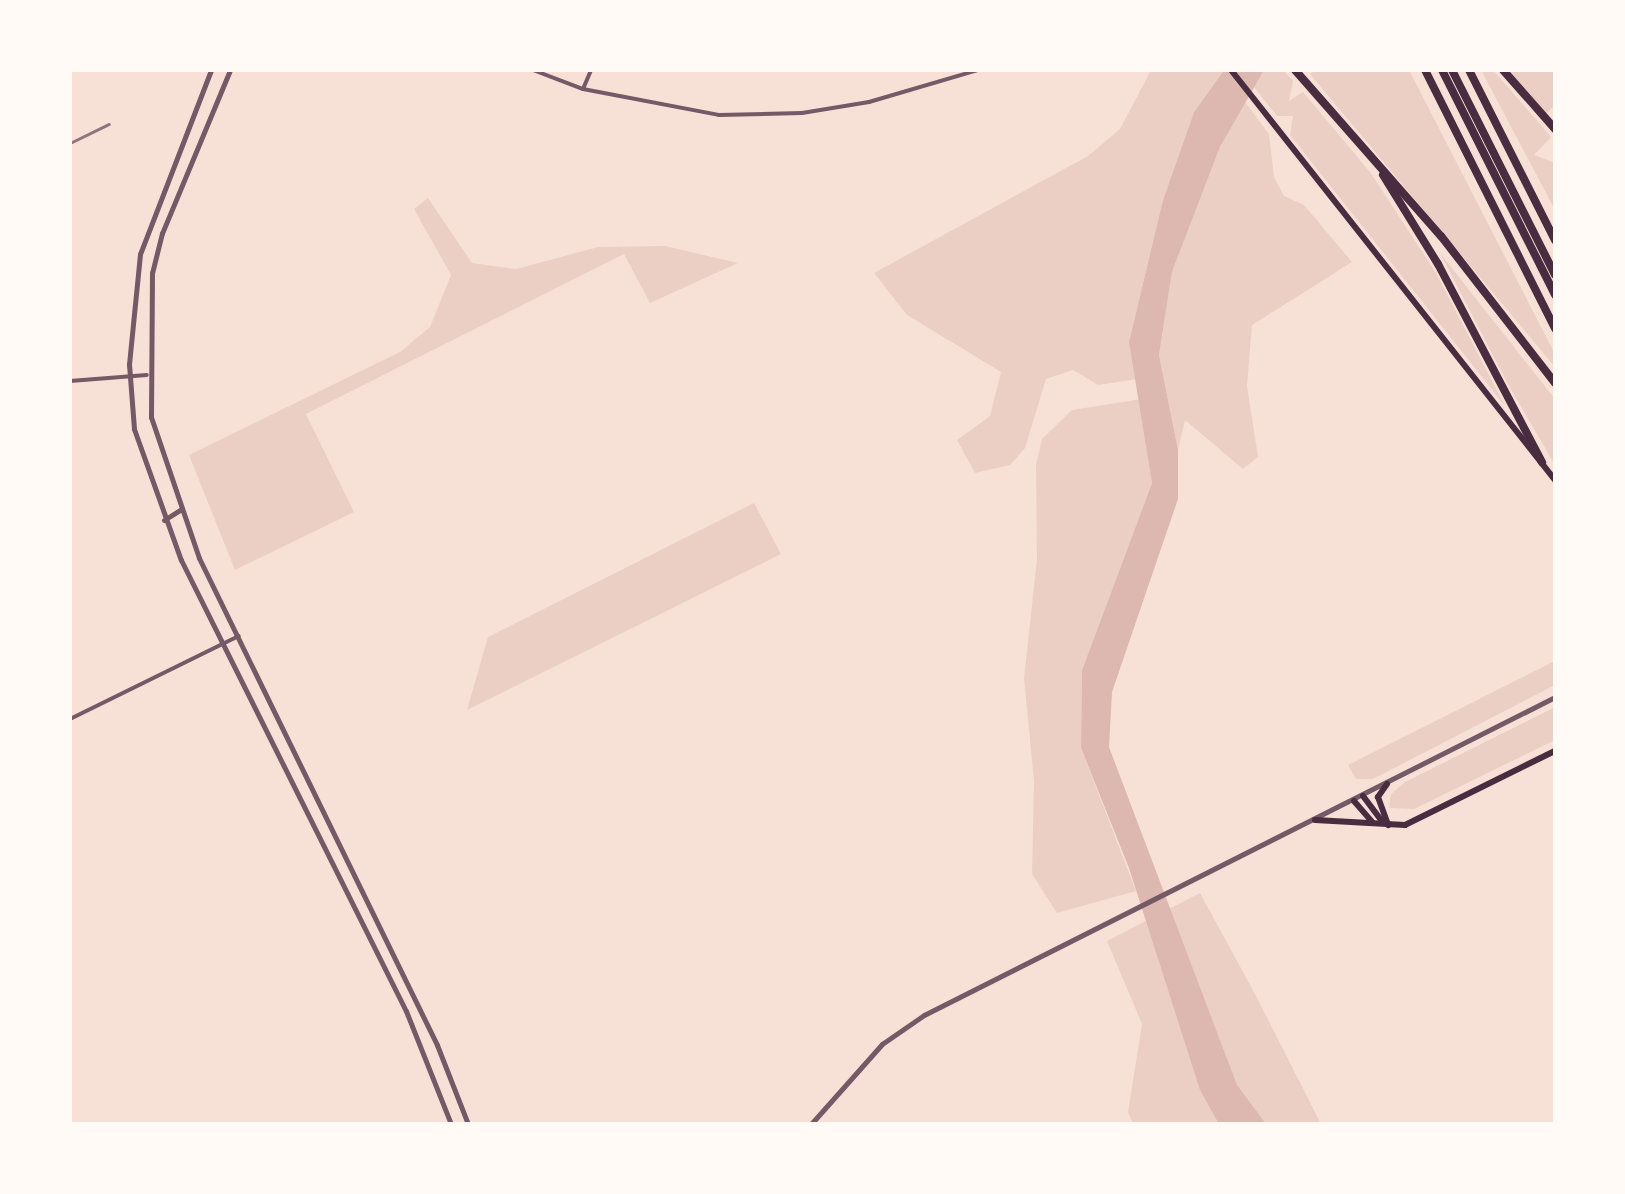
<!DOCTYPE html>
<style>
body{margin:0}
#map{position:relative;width:1625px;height:1194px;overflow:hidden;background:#f7e1d7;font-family:Rubik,sans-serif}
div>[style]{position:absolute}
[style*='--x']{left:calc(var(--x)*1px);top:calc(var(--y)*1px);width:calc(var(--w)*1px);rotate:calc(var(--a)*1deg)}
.green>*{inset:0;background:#ebcfc5}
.water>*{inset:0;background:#dcb8b0}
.minor>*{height:4px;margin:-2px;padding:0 2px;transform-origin:2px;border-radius:2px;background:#755966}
.tertiary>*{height:5px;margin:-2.5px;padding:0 2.5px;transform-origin:2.5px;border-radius:2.5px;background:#755966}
.secondary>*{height:6px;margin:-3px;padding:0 3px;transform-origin:3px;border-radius:3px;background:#4a2c40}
.motorway>*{height:8px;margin:-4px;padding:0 4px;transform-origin:4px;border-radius:4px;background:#4a2c40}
.rail>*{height:2.5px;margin:-1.25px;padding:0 1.25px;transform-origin:1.25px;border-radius:1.25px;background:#8f747c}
span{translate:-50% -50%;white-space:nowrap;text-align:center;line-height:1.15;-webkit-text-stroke:8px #fffaf5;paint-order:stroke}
.frame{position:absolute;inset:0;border:72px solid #fffaf5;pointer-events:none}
</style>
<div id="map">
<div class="green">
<i style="clip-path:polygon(1151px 70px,1223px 71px,1194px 112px,1163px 200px,1130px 338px,1137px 379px,1098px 385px,1073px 370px,1046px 379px,1025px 448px,1010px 465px,975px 473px,957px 440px,990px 416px,1001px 372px,907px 315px,874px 273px,1088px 156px,1120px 129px)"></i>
<i style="clip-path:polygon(1264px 70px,1283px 70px,1293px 81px,1289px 101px,1303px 92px,1370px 172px,1436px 273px,1505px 406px,1290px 135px,1293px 116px,1277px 116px,1254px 87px)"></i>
<i style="clip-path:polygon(1315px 70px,1409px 70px,1555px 354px,1555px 367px,1310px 74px)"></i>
<i style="clip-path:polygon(1481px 70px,1493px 70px,1551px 137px,1534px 155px,1555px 163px,1555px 210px)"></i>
<i style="clip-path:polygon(1509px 70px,1555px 70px,1555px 105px,1545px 115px)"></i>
<i style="clip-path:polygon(1245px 102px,1269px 134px,1274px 177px,1284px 196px,1304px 205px,1352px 262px,1252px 325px,1247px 386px,1258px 457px,1243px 469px,1185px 420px,1178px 450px,1159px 355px,1172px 272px,1220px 147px)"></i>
<i style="clip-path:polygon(428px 198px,472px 263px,516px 269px,598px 247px,665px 246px,738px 263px,650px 303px,624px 254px,306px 414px,354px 512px,235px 570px,189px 455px,400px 352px,430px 327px,451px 275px,414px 209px)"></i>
<i style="clip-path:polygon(1440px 253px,1555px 399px,1555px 465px,1509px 386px)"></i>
<i style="clip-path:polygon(1142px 399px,1152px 483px,1082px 670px,1081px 748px,1136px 891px,1057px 913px,1032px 874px,1034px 781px,1024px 678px,1037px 559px,1036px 465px,1042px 439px,1072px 410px)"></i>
<i style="clip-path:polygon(754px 503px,781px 554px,467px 710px,488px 637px)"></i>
<i style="clip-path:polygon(1555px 661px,1555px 685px,1373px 779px,1356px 779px,1348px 765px)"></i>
<i style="clip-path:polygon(1555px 707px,1555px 740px,1414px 809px,1389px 808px,1391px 794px,1405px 782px)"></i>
<i style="clip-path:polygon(1200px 893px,1255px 994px,1321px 1124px,1133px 1124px,1128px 1112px,1142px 1024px,1107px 941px)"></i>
</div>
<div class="water">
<i style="clip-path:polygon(1224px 70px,1264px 70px,1220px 147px,1172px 272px,1159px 355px,1178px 450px,1178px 499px,1112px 692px,1109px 747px,1237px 1085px,1266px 1124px,1219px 1124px,1200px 1090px,1129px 868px,1081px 748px,1082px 670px,1152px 483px,1129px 342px,1163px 200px,1194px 112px)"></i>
</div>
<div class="minor">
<i style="--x:533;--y:70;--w:53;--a:20.8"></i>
<i style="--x:583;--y:89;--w:138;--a:10.8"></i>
<i style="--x:719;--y:115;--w:83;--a:-1.4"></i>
<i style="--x:802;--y:113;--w:68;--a:-9.3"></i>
<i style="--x:869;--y:102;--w:114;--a:-16.4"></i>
<i style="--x:583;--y:89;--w:21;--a:-67"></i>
<i style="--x:70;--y:381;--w:77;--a:-4.5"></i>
<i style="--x:70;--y:719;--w:188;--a:-26.2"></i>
</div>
<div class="tertiary">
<i style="--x:211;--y:70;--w:197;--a:111.1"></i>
<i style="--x:140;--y:254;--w:111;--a:95.7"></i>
<i style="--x:129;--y:364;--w:65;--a:85.6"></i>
<i style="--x:134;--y:429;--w:139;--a:70.3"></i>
<i style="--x:181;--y:560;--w:504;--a:63.49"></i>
<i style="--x:406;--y:1011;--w:122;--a:68.3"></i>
<i style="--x:230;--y:70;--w:177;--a:112.6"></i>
<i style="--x:162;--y:233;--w:41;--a:104"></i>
<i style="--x:152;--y:273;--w:144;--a:90.4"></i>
<i style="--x:151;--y:417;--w:149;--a:71.2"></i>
<i style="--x:199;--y:558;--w:542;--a:63.95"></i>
<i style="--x:437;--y:1045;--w:85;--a:68.6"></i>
<i style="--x:164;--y:520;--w:19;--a:-32"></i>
<i style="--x:811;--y:1124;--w:107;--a:-48.4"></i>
<i style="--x:882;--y:1044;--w:51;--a:-34.6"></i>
<i style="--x:924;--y:1015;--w:707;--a:-26.75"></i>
</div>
<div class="secondary">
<i style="--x:1231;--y:70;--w:523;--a:51.68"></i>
<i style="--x:1387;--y:784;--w:16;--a:125"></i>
<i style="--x:1378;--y:797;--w:30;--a:70"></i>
<i style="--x:1363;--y:796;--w:34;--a:53"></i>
<i style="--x:1354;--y:801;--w:29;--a:49"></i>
<i style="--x:1315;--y:820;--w:90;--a:3.2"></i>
<i style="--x:1405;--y:825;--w:167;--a:-26.3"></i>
</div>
<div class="motorway">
<i style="--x:1295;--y:70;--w:221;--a:48.7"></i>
<i style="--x:1441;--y:236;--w:186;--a:52.2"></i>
<i style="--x:1425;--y:70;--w:290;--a:63.3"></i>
<i style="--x:1442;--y:70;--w:252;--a:63.3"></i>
<i style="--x:1452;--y:70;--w:229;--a:63.3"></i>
<i style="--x:1469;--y:70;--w:191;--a:63.2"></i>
<i style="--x:1503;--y:70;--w:79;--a:48.6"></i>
<i style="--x:1383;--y:175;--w:105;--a:58.3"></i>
<i style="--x:1438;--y:264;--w:224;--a:62.3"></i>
</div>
<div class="rail">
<i style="--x:70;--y:143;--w:43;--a:-26"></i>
</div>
<div class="frame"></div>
</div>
